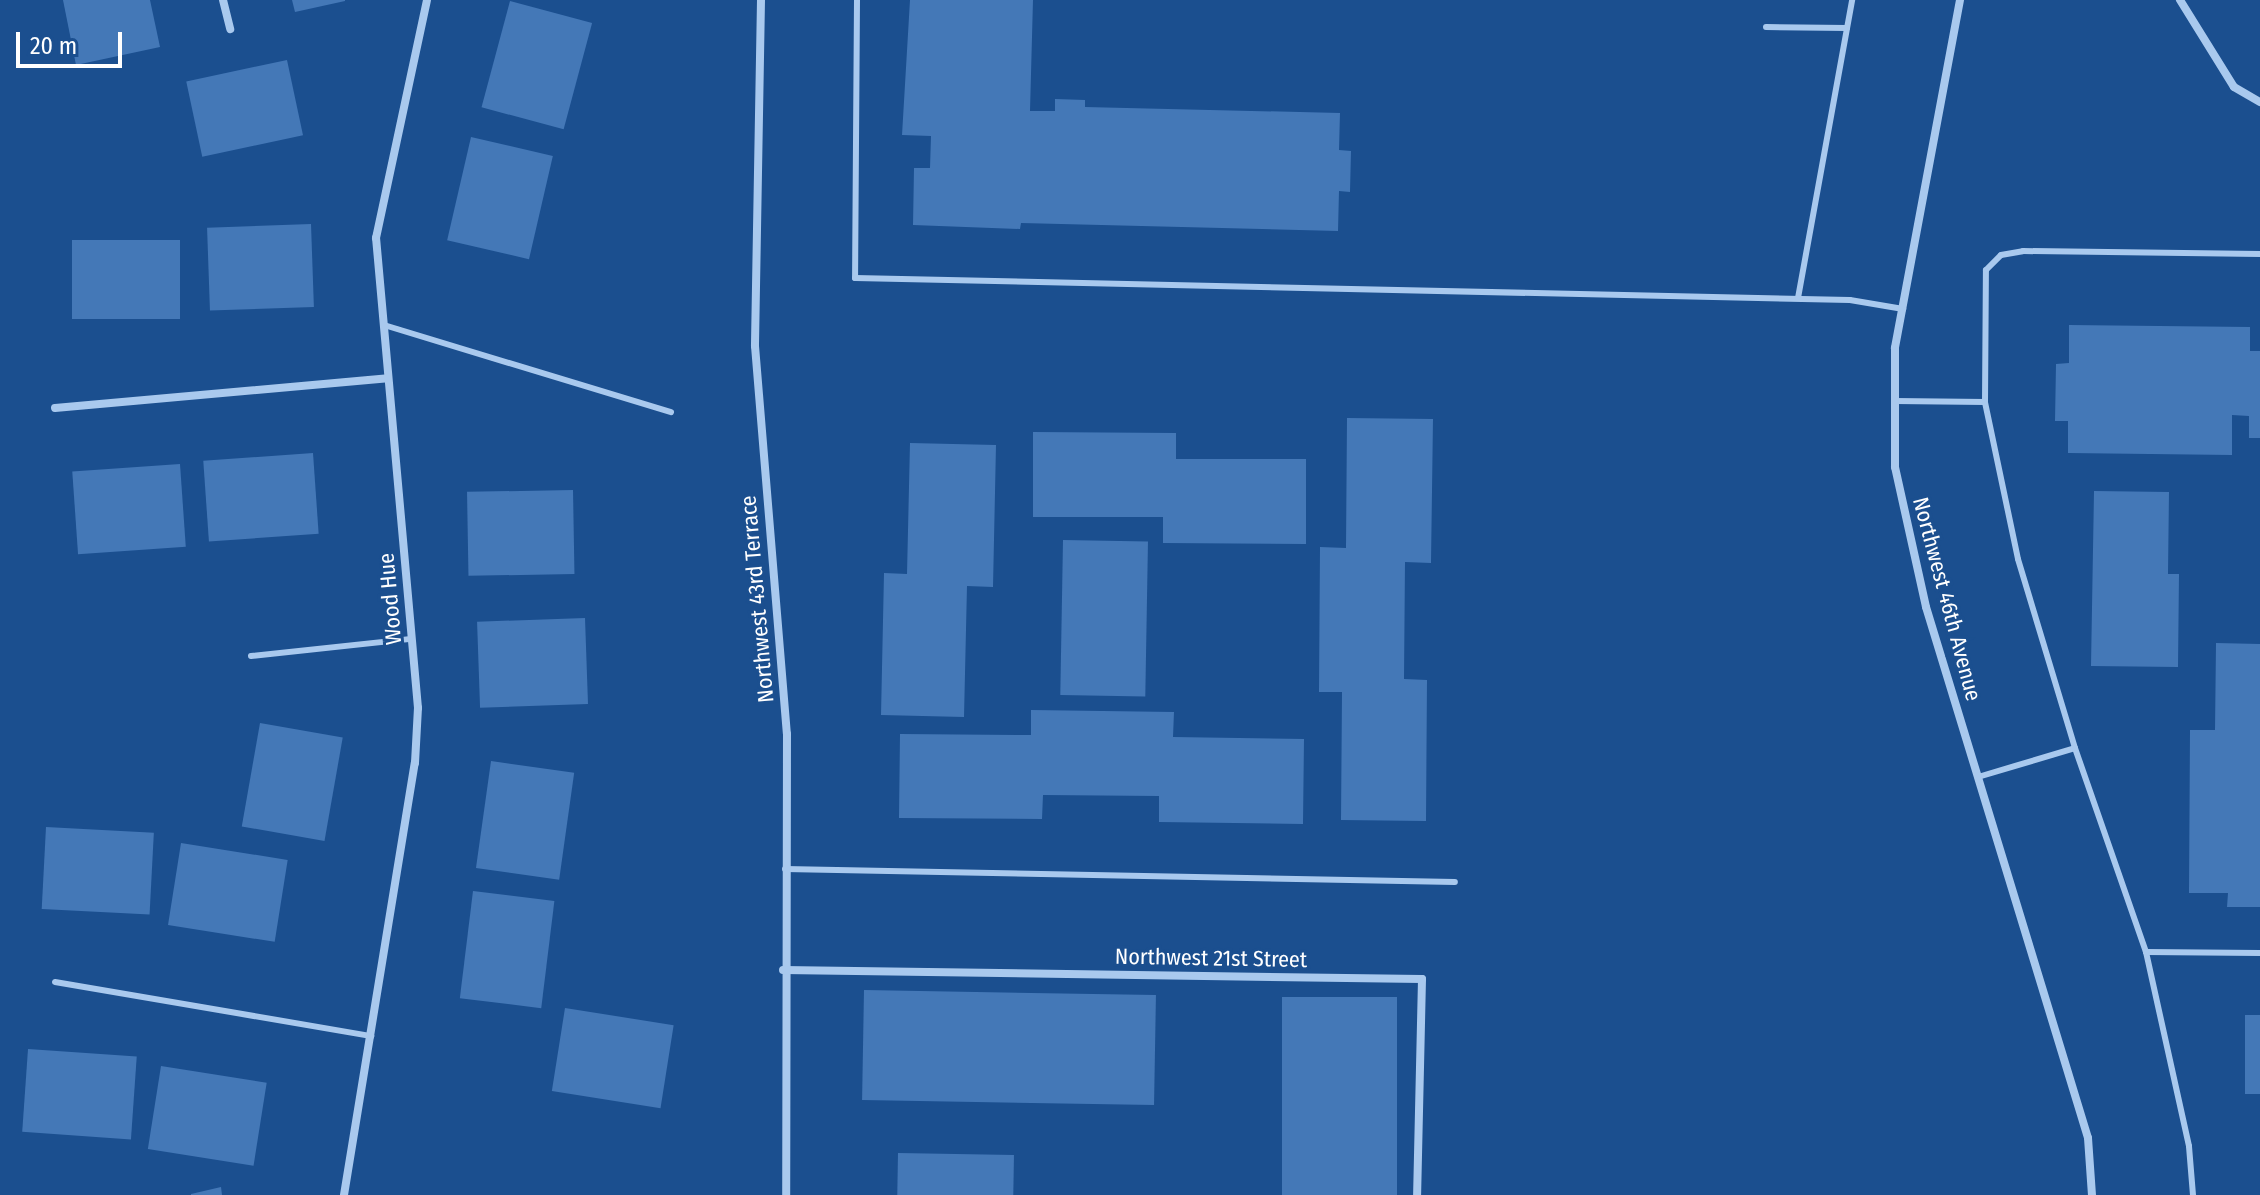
<!DOCTYPE html>
<style>
body{margin:0}
#map{position:relative;width:2260px;height:1195px;overflow:hidden;background:#1b4f8f;font-family:"Fira Sans Condensed",sans-serif}
div>[style]{position:absolute}
[style*='--x']{left:calc(var(--x)*1px);top:calc(var(--y)*1px);width:calc(var(--w)*1px);rotate:calc(var(--a)*1deg)}
.building>*{inset:0;background:#4478b7;transform-origin:0 0}
.service>*{height:6px;margin:-3px;padding:0 3px;transform-origin:3px;border-radius:3px;background:#a9c9ee}
.minor>*{height:8px;margin:-4px;padding:0 4px;transform-origin:4px;border-radius:4px;background:#a9c9ee}
span{translate:-50% -50%;white-space:nowrap;text-align:center;line-height:1.15;-webkit-text-stroke:6px #1b4f8f;paint-order:stroke}
.street-label{font-size:22px;color:#fff}
.scale{position:absolute;left:16px;top:32px;width:106px;height:36px;box-sizing:border-box;border:4px solid #fff;border-top:0;padding-left:10px;font-size:24px;line-height:28px;white-space:nowrap;color:#fff;-webkit-text-stroke:6px #1b4f8f;paint-order:stroke}
</style>
<div id="map">
<div class="building">
<i style="clip-path:polygon(63px 0,150px 0,160px 47px,76px 65px)"></i>
<i style="clip-path:polygon(292px 0,345px 0,345px 1px,295px 12px)"></i>
<i style="clip-path:polygon(910px 0,1033px 0,1030px 111px,1055px 111px,1055px 99px,1085px 100px,1085px 107px,1340px 113px,1339px 150px,1351px 151px,1350px 192px,1339px 191px,1338px 231px,1021px 223px,1020px 229px,913px 225px,914px 168px,930px 168px,931px 136px,902px 135px)"></i>
<i style="left:510px;top:1px;width:85px;height:110px;rotate:15deg"></i>
<i style="left:287px;top:60px;width:77px;height:103px;rotate:78deg"></i>
<i style="left:471px;top:137px;width:84px;height:106px;rotate:13deg"></i>
<i style="left:311px;top:224px;width:83px;height:104px;rotate:88deg"></i>
<i style="left:180px;top:240px;width:79px;height:108px;rotate:90deg"></i>
<i style="clip-path:polygon(2069px 325px,2250px 327px,2250px 351px,2260px 351px,2260px 438px,2249px 438px,2249px 416px,2232px 415px,2232px 455px,2068px 453px,2068px 421px,2055px 421px,2056px 364px,2069px 363px)"></i>
<i style="clip-path:polygon(1347px 418px,1433px 419px,1431px 563px,1405px 562px,1404px 679px,1427px 680px,1426px 821px,1341px 820px,1342px 692px,1319px 692px,1320px 547px,1346px 548px)"></i>
<i style="clip-path:polygon(1033px 432px,1176px 433px,1176px 459px,1306px 459px,1306px 544px,1163px 543px,1163px 517px,1033px 517px)"></i>
<i style="clip-path:polygon(910px 443px,996px 445px,993px 587px,967px 586px,964px 717px,881px 715px,884px 573px,907px 574px)"></i>
<i style="left:313px;top:453px;width:81px;height:110px;rotate:86deg"></i>
<i style="left:180px;top:464px;width:83px;height:108px;rotate:86deg"></i>
<i style="left:573px;top:490px;width:84px;height:106px;rotate:89deg"></i>
<i style="clip-path:polygon(2094px 491px,2169px 492px,2168px 574px,2179px 574px,2178px 667px,2091px 666px)"></i>
<i style="left:1063px;top:540px;width:85px;height:155px;rotate:1deg"></i>
<i style="left:585px;top:618px;width:86px;height:108px;rotate:88deg"></i>
<i style="clip-path:polygon(2216px 643px,2260px 644px,2260px 907px,2227px 907px,2228px 893px,2189px 893px,2190px 730px,2215px 730px)"></i>
<i style="clip-path:polygon(1031px 710px,1174px 712px,1173px 737px,1304px 739px,1303px 824px,1159px 822px,1159px 796px,1043px 795px,1042px 819px,899px 818px,900px 734px,1031px 735px)"></i>
<i style="left:260px;top:723px;width:84px;height:105px;rotate:10deg"></i>
<i style="left:491px;top:761px;width:84px;height:108px;rotate:8deg"></i>
<i style="left:46px;top:827px;width:108px;height:82px;rotate:3deg"></i>
<i style="left:181px;top:843px;width:108px;height:83px;rotate:9deg"></i>
<i style="left:473px;top:891px;width:82px;height:108px;rotate:7deg"></i>
<i style="left:864px;top:990px;width:292px;height:110px;rotate:1deg"></i>
<i style="left:1282px;top:997px;width:115px;height:198px"></i>
<i style="left:565px;top:1008px;width:110px;height:84px;rotate:9deg"></i>
<i style="left:2245px;top:1015px;width:15px;height:79px"></i>
<i style="left:28px;top:1049px;width:109px;height:83px;rotate:4deg"></i>
<i style="left:161px;top:1066px;width:107px;height:84px;rotate:9deg"></i>
<i style="left:898px;top:1153px;width:116px;height:42px;rotate:1deg"></i>
<i style="clip-path:polygon(221px 1187px,222px 1195px,191px 1195px,191px 1194px)"></i>
</div>
<div class="service">
<i style="--x:857;--y:0;--w:278;--a:90.4"></i>
<i style="--x:855;--y:278;--w:995;--a:1.27"></i>
<i style="--x:1850;--y:300;--w:54;--a:9.6"></i>
<i style="--x:1766;--y:27;--w:81;--a:0.7"></i>
<i style="--x:1798;--y:298;--w:303;--a:-79.7"></i>
<i style="--x:384;--y:325;--w:300;--a:16.9"></i>
<i style="--x:1895;--y:401;--w:90;--a:0.6"></i>
<i style="--x:251;--y:656;--w:161;--a:-6.1"></i>
<i style="--x:1978;--y:777;--w:101;--a:-16.6"></i>
<i style="--x:785;--y:869;--w:670;--a:1.11"></i>
<i style="--x:2146;--y:952;--w:114;--a:0.5"></i>
<i style="--x:55;--y:982;--w:321;--a:9.7"></i>
<i style="--x:2193;--y:1195;--w:49;--a:-94.7"></i>
<i style="--x:2189;--y:1146;--w:199;--a:-102.5"></i>
<i style="--x:2146;--y:952;--w:216;--a:-109.2"></i>
<i style="--x:2075;--y:748;--w:197;--a:-106.8"></i>
<i style="--x:2018;--y:559;--w:160;--a:-101.9"></i>
<i style="--x:1985;--y:402;--w:132;--a:-89.6"></i>
<i style="--x:1986;--y:270;--w:21;--a:-45"></i>
<i style="--x:2001;--y:255;--w:22;--a:-10"></i>
<i style="--x:2023;--y:251;--w:237;--a:0.7"></i>
</div>
<div class="minor">
<i style="--x:223;--y:0;--w:30;--a:76"></i>
<i style="--x:761;--y:0;--w:346;--a:91"></i>
<i style="--x:755;--y:346;--w:389;--a:85.3"></i>
<i style="--x:787;--y:734;--w:461;--a:90.1"></i>
<i style="--x:1960;--y:0;--w:354;--a:100.6"></i>
<i style="--x:1895;--y:348;--w:119;--a:90"></i>
<i style="--x:1895;--y:467;--w:143;--a:77.5"></i>
<i style="--x:1926;--y:607;--w:555;--a:73.03"></i>
<i style="--x:2088;--y:1138;--w:57;--a:86"></i>
<i style="--x:2180;--y:0;--w:102;--a:58.2"></i>
<i style="--x:2234;--y:87;--w:30;--a:30"></i>
<i style="--x:55;--y:408;--w:334;--a:-5.1"></i>
<i style="--x:783;--y:970;--w:639;--a:0.81"></i>
<i style="--x:1422;--y:979;--w:216;--a:91.3"></i>
<i style="--x:344;--y:1195;--w:438;--a:-80.7"></i>
<i style="--x:415;--y:763;--w:55;--a:-86.9"></i>
<i style="--x:418;--y:708;--w:472;--a:-95.1"></i>
<i style="--x:376;--y:238;--w:243;--a:-77.9"></i>
</div>
<div class="street-label">
<span style="left:390px;top:599px;rotate:-95deg">Wood Hue</span>
<span style="left:757px;top:599px;rotate:-95deg">Northwest 43rd Terrace</span>
<span style="left:1947px;top:599px;rotate:75deg">Northwest 46th Avenue</span>
<span style="left:1211px;top:958px;rotate:1deg">Northwest 21st Street</span>
</div>
<div class="scale">20 m</div>
</div>
